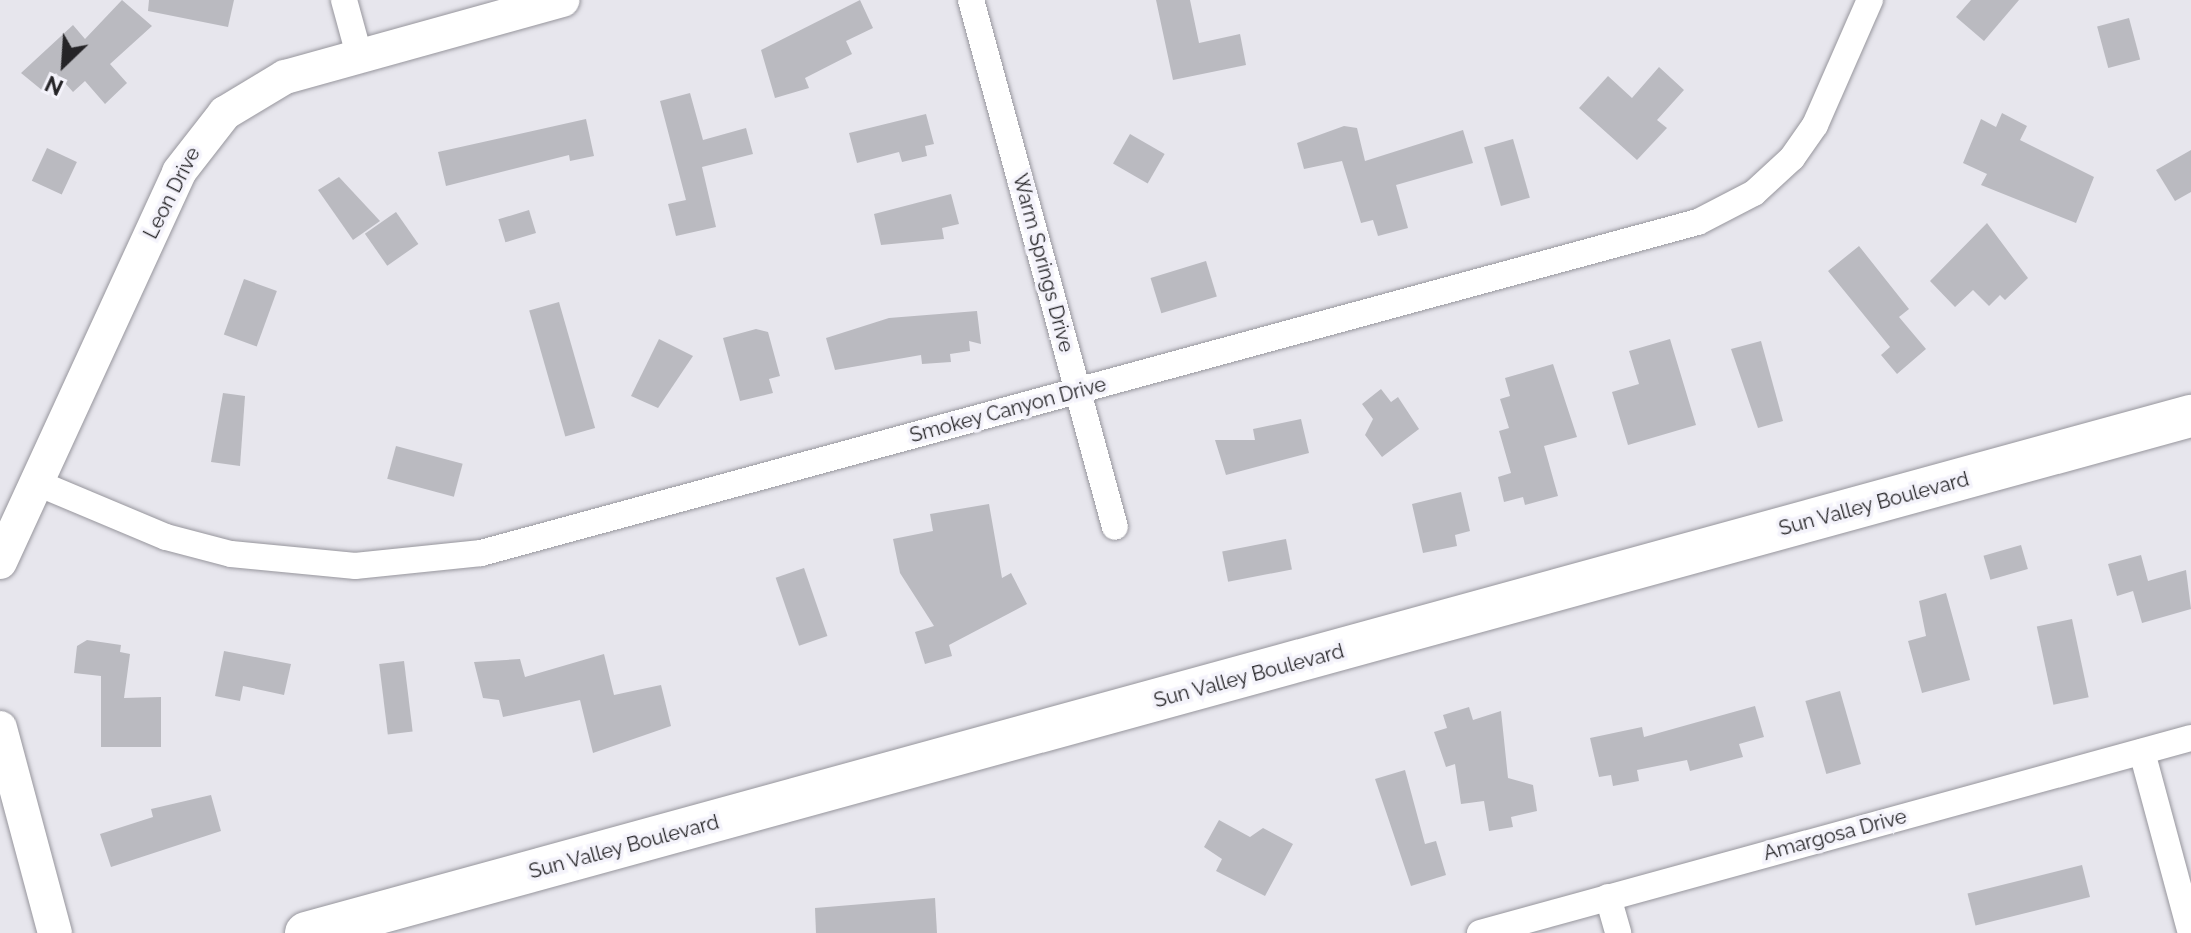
<!DOCTYPE html>
<style>
body{margin:0}
#map{position:relative;width:2191px;height:933px;overflow:hidden;background:#e7e6ed;font-family:Raleway,sans-serif}
div>[style]{position:absolute}
[style*='--x']{left:calc(var(--x)*1px);top:calc(var(--y)*1px);width:calc(var(--w)*1px);rotate:calc(var(--a)*1deg)}
.building>*{inset:0;background:#babac0;transform-origin:0 0}
.roads{filter:drop-shadow(0 0 2px #97969d) drop-shadow(0 0 2px #97969d)}
.minor>*{height:26px;margin:-13px;padding:0 13px;transform-origin:13px;border-radius:13px;background:#fff}
.tertiary>*{height:34px;margin:-17px;padding:0 17px;transform-origin:17px;border-radius:17px;background:#fff}
.primary>*{height:42px;margin:-21px;padding:0 21px;transform-origin:21px;border-radius:21px;background:#fff}
span{translate:-50% -50%;white-space:nowrap;text-align:center;line-height:1.15;-webkit-text-stroke:7px #f4f3fb;paint-order:stroke}
.street-label{font-size:20px;color:#252427}
.north{position:absolute;left:24px;top:24px;width:80px;height:80px;-webkit-text-stroke:6px #f4f3fb;paint-order:stroke;rotate:205deg;font-size:22px;font-weight:700;line-height:32px;text-align:center;color:#252427}
.north::after{content:'';display:block;margin:auto;width:28px;height:36px;background:#252427;clip-path:polygon(50% 0,100% 100%,50% 72%,0 100%)}
</style>
<div id="map">
<div class="building">
<i style="clip-path:polygon(122px 0,152px 26px,110px 64px,127px 83px,105px 104px,85px 81px,73px 92px,56px 73px,43px 91px,21px 73px,73px 25px,85px 39px)"></i>
<i style="clip-path:polygon(149px 0,234px 0,228px 27px,148px 11px)"></i>
<i style="clip-path:polygon(860px 0,873px 28px,846px 41px,852px 54px,805px 78px,809px 88px,775px 98px,761px 50px)"></i>
<i style="clip-path:polygon(1156px 0,1190px 0,1199px 43px,1240px 34px,1246px 65px,1173px 80px)"></i>
<i style="clip-path:polygon(1971px 0,2019px 0,1984px 41px,1956px 17px)"></i>
<i style="left:2129px;top:18px;width:43px;height:33px;rotate:75deg"></i>
<i style="clip-path:polygon(1659px 67px,1684px 90px,1657px 120px,1667px 128px,1637px 160px,1579px 108px,1608px 76px,1632px 98px)"></i>
<i style="clip-path:polygon(690px 93px,703px 140px,746px 128px,753px 154px,702px 167px,716px 227px,676px 236px,668px 204px,686px 200px,660px 101px)"></i>
<i style="clip-path:polygon(2002px 113px,2027px 126px,2020px 140px,2094px 177px,2076px 223px,1981px 185px,1987px 174px,1963px 163px,1981px 119px,1996px 127px)"></i>
<i style="clip-path:polygon(926px 114px,934px 144px,925px 146px,927px 156px,902px 162px,899px 152px,857px 163px,849px 133px)"></i>
<i style="clip-path:polygon(586px 119px,594px 156px,570px 161px,569px 155px,446px 186px,438px 152px)"></i>
<i style="clip-path:polygon(1344px 126px,1357px 128px,1365px 161px,1463px 130px,1473px 163px,1396px 185px,1408px 228px,1378px 236px,1373px 220px,1361px 223px,1342px 161px,1304px 169px,1297px 143px)"></i>
<i style="left:1130px;top:134px;width:40px;height:34px;rotate:30deg"></i>
<i style="left:1513px;top:139px;width:61px;height:30px;rotate:74deg"></i>
<i style="left:47px;top:148px;width:33px;height:36px;rotate:25deg"></i>
<i style="clip-path:polygon(2191px 150px,2191px 192px,2175px 201px,2156px 170px)"></i>
<i style="clip-path:polygon(339px 177px,380px 221px,353px 240px,318px 190px)"></i>
<i style="clip-path:polygon(951px 194px,959px 224px,942px 228px,944px 239px,881px 245px,874px 214px)"></i>
<i style="left:529px;top:210px;width:24px;height:32px;rotate:73deg"></i>
<i style="left:396px;top:212px;width:39px;height:38px;rotate:55deg"></i>
<i style="clip-path:polygon(1987px 223px,2028px 278px,2005px 300px,2000px 295px,1989px 306px,1973px 290px,1955px 307px,1930px 281px)"></i>
<i style="clip-path:polygon(1859px 246px,1909px 309px,1899px 317px,1926px 349px,1897px 374px,1881px 355px,1890px 347px,1828px 271px)"></i>
<i style="left:1206px;top:261px;width:37px;height:58px;rotate:73deg"></i>
<i style="left:244px;top:279px;width:35px;height:59px;rotate:20deg"></i>
<i style="left:559px;top:302px;width:131px;height:31px;rotate:74deg"></i>
<i style="clip-path:polygon(977px 311px,981px 344px,969px 341px,970px 351px,950px 354px,951px 362px,922px 364px,921px 355px,835px 370px,826px 338px,889px 318px)"></i>
<i style="clip-path:polygon(756px 329px,768px 332px,780px 376px,769px 379px,773px 393px,740px 401px,723px 338px)"></i>
<i style="clip-path:polygon(659px 339px,693px 356px,658px 408px,631px 396px)"></i>
<i style="clip-path:polygon(1670px 339px,1696px 425px,1628px 445px,1612px 392px,1639px 384px,1629px 351px)"></i>
<i style="clip-path:polygon(1761px 341px,1783px 421px,1758px 428px,1731px 349px)"></i>
<i style="clip-path:polygon(1553px 364px,1577px 437px,1544px 446px,1558px 496px,1525px 505px,1523px 497px,1504px 502px,1498px 477px,1511px 473px,1499px 431px,1509px 428px,1500px 399px,1510px 396px,1505px 378px)"></i>
<i style="clip-path:polygon(1381px 389px,1391px 402px,1398px 397px,1419px 429px,1382px 457px,1365px 435px,1373px 419px,1362px 404px)"></i>
<i style="clip-path:polygon(223px 393px,245px 396px,240px 466px,211px 462px)"></i>
<i style="clip-path:polygon(1301px 419px,1309px 453px,1226px 475px,1215px 440px,1255px 440px,1253px 429px)"></i>
<i style="left:396px;top:446px;width:69px;height:34px;rotate:15deg"></i>
<i style="clip-path:polygon(1461px 492px,1470px 531px,1455px 535px,1457px 546px,1423px 553px,1412px 504px)"></i>
<i style="clip-path:polygon(989px 504px,1002px 578px,1011px 573px,1027px 604px,949px 645px,952px 656px,925px 664px,915px 632px,934px 626px,900px 573px,893px 539px,933px 531px,930px 514px)"></i>
<i style="left:1286px;top:539px;width:31px;height:65px;rotate:79deg"></i>
<i style="left:2021px;top:545px;width:25px;height:39px;rotate:74deg"></i>
<i style="clip-path:polygon(2141px 555px,2148px 581px,2186px 570px,2191px 609px,2142px 623px,2133px 591px,2117px 596px,2108px 564px)"></i>
<i style="left:804px;top:568px;width:72px;height:30px;rotate:71deg"></i>
<i style="clip-path:polygon(1946px 593px,1970px 680px,1922px 693px,1908px 641px,1926px 636px,1919px 601px)"></i>
<i style="left:2072px;top:619px;width:80px;height:36px;rotate:78deg"></i>
<i style="clip-path:polygon(87px 640px,121px 645px,120px 652px,130px 654px,124px 698px,161px 697px,161px 747px,101px 747px,101px 676px,74px 673px,77px 646px)"></i>
<i style="clip-path:polygon(224px 651px,291px 664px,284px 695px,243px 686px,240px 701px,215px 696px)"></i>
<i style="clip-path:polygon(604px 654px,614px 695px,661px 685px,671px 726px,593px 753px,580px 700px,503px 717px,499px 700px,483px 698px,474px 662px,520px 659px,525px 677px)"></i>
<i style="left:404px;top:661px;width:71px;height:25px;rotate:83deg"></i>
<i style="left:1840px;top:691px;width:76px;height:36px;rotate:74deg"></i>
<i style="clip-path:polygon(1755px 706px,1764px 737px,1739px 744px,1743px 757px,1690px 771px,1687px 760px,1637px 770px,1639px 781px,1613px 786px,1611px 775px,1599px 777px,1590px 738px,1642px 727px,1644px 737px)"></i>
<i style="clip-path:polygon(1469px 707px,1473px 720px,1501px 711px,1508px 778px,1533px 785px,1537px 811px,1511px 817px,1513px 827px,1489px 831px,1484px 801px,1461px 804px,1455px 764px,1446px 767px,1434px 732px,1447px 728px,1443px 715px)"></i>
<i style="clip-path:polygon(1405px 770px,1425px 844px,1436px 841px,1446px 875px,1411px 886px,1375px 779px)"></i>
<i style="clip-path:polygon(211px 795px,221px 831px,111px 867px,100px 834px,153px 817px,151px 809px)"></i>
<i style="clip-path:polygon(1219px 820px,1250px 837px,1263px 828px,1293px 844px,1265px 896px,1216px 871px,1222px 859px,1204px 847px)"></i>
<i style="left:2082px;top:865px;width:33px;height:118px;rotate:76deg"></i>
<i style="clip-path:polygon(935px 898px,937px 933px,816px 933px,815px 908px)"></i>
</div>
<div class="roads">
<div class="minor">
<i style="--x:344;--y:0;--w:57;--a:74.7"></i>
<i style="--x:971;--y:0;--w:546;--a:74.72"></i>
<i style="--x:35;--y:482;--w:142;--a:22.8"></i>
<i style="--x:166;--y:537;--w:67;--a:14.7"></i>
<i style="--x:231;--y:554;--w:125;--a:5.5"></i>
<i style="--x:355;--y:566;--w:127;--a:-5.9"></i>
<i style="--x:481;--y:553;--w:1261;--a:-15.22"></i>
<i style="--x:1698;--y:222;--w:63;--a:-27.4"></i>
<i style="--x:1754;--y:193;--w:52;--a:-42.6"></i>
<i style="--x:1792;--y:158;--w:40;--a:-55.1"></i>
<i style="--x:1815;--y:125;--w:137;--a:-66.3"></i>
<i style="--x:2142;--y:752;--w:188;--a:74.9"></i>
<i style="--x:1608;--y:897;--w:37;--a:74"></i>
<i style="--x:1480;--y:933;--w:737;--a:-15.34"></i>
</div>
<div class="tertiary">
<i style="--x:0;--y:562;--w:429;--a:-65.3"></i>
<i style="--x:179;--y:172;--w:75;--a:-52.1"></i>
<i style="--x:225;--y:113;--w:70;--a:-31"></i>
<i style="--x:285;--y:77;--w:288;--a:-15.5"></i>
<i style="--x:0;--y:728;--w:212;--a:75"></i>
</div>
<div class="primary">
<i style="--x:306;--y:933;--w:1955;--a:-15.34"></i>
</div>
</div>
<div class="street-label">
<span style="left:172px;top:193px;rotate:-63deg">Leon Drive</span>
<span style="left:1043px;top:263px;rotate:75deg">Warm Springs Drive</span>
<span style="left:1008px;top:410px;rotate:-15deg">Smokey Canyon Drive</span>
<span style="left:1874px;top:504px;rotate:-15deg">Sun Valley Boulevard</span>
<span style="left:1249px;top:676px;rotate:-15deg">Sun Valley Boulevard</span>
<span style="left:1835px;top:835px;rotate:-15deg">Amargosa Drive</span>
<span style="left:624px;top:847px;rotate:-15deg">Sun Valley Boulevard</span>
</div>
<div class="north">N</div>
</div>
